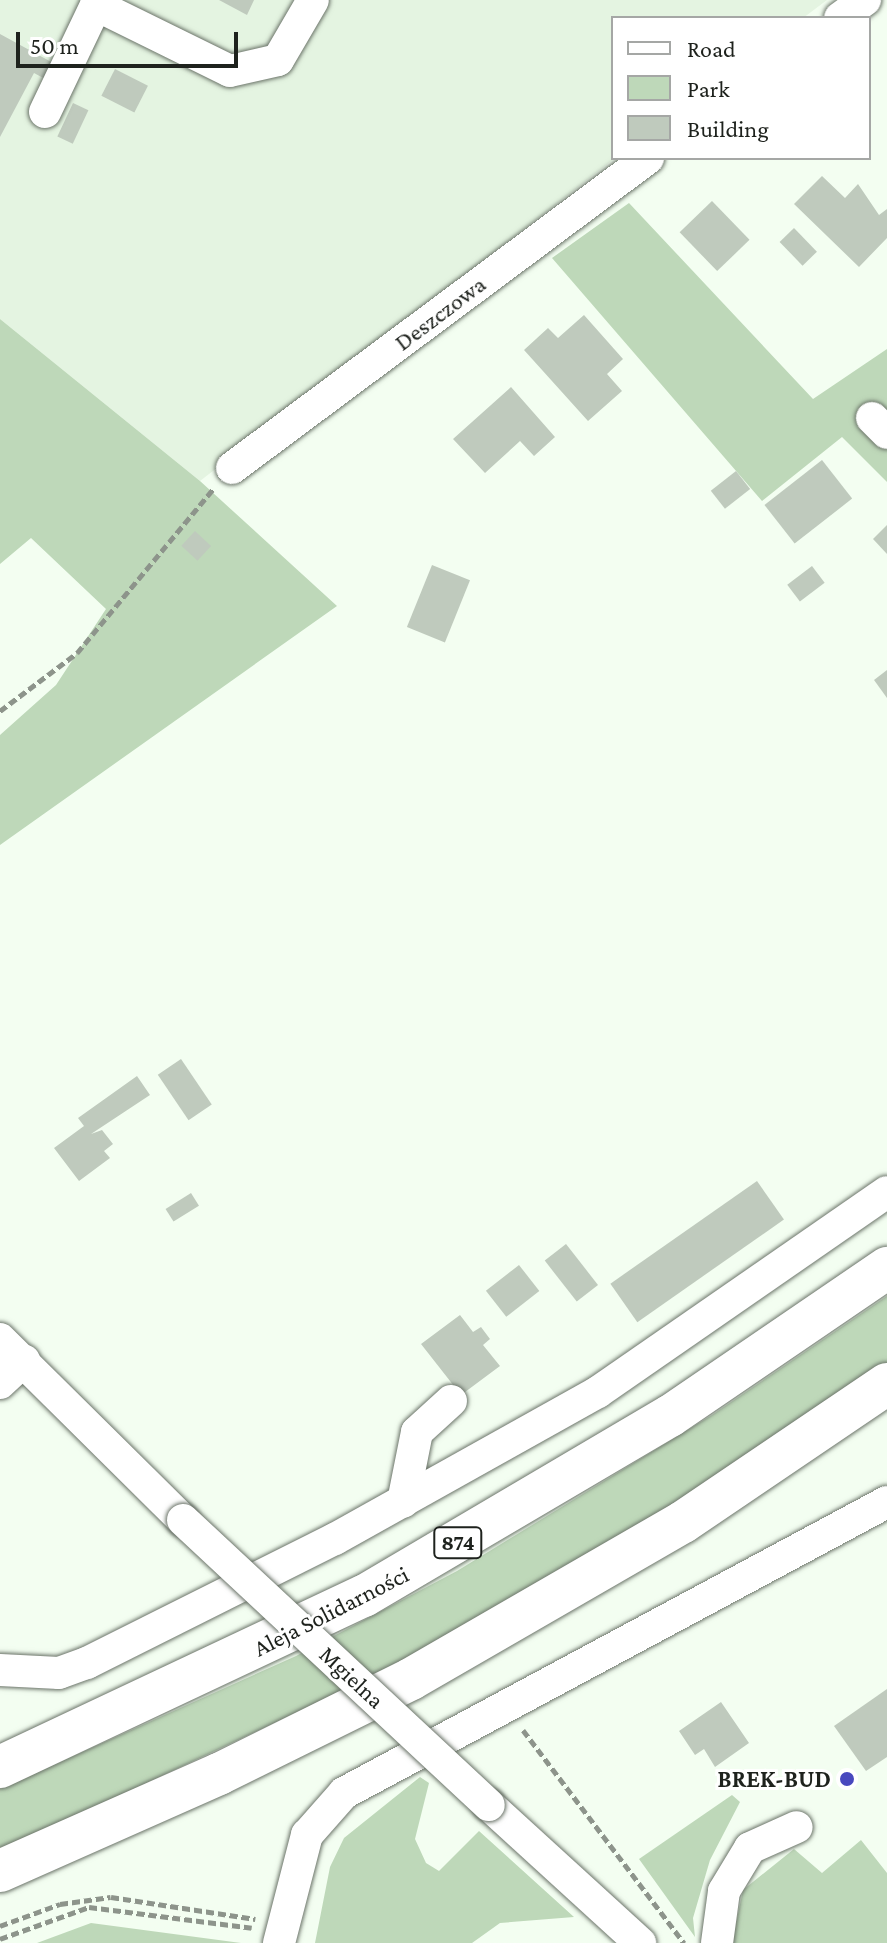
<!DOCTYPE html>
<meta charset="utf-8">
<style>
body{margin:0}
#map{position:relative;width:887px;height:1943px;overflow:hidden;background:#f3fef1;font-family:"Crimson Pro",serif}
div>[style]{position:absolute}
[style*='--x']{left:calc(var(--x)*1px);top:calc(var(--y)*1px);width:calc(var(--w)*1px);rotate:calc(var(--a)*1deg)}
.built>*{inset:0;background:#e4f4e1}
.green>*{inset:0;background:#bed8b9}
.building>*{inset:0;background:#bfcabd;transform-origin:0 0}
.path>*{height:5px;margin-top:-2.5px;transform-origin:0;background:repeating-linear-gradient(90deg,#8d948b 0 8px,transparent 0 12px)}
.roads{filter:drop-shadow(0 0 2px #6b7469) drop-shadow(0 0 2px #6b7469)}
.minor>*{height:32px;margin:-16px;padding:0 16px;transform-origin:16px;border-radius:16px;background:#fff}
.major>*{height:42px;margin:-21px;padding:0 21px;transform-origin:21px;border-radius:21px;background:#fff}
.bridges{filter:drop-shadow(0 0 2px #6b7469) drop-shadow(0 0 2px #6b7469)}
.minor-bridge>*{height:32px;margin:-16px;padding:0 16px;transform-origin:16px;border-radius:16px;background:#fff}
.dots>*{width:22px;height:22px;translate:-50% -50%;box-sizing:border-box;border:4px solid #fff;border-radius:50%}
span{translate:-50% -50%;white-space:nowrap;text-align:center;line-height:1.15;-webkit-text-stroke:6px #fff;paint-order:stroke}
.shield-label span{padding:2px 6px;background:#fff;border:2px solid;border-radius:6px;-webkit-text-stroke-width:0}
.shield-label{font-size:22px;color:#1e221d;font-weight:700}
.street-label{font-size:24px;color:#1e221d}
.poi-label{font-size:24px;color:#1e221d;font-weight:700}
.right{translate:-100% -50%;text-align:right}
.legend{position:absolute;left:611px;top:16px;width:260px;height:144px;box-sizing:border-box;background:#fff;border:2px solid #a5a7a5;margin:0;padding:10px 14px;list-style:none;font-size:24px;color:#1e221d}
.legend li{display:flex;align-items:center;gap:16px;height:40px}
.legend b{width:40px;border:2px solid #a5a7a5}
.scale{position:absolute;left:16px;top:32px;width:222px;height:36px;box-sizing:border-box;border:4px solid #1e221d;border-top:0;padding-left:10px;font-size:24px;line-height:28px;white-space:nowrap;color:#1e221d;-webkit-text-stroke:6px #fff;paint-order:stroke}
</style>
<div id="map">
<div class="built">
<i style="clip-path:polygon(0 0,827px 0,803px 18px,613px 18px,615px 158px,200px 481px,0 319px)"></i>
</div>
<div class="green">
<i style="clip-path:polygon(629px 203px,813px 399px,887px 349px,887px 482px,842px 437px,762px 501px,552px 258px)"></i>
<i style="clip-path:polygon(0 319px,200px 481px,337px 606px,0 845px,0 735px,56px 685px,106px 609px,31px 538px,0 564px)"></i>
<i style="clip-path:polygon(887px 1296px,887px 1370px,855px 1394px,459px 1636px,0 1852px,0 1789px,296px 1656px,457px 1571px,712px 1415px)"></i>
<i style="clip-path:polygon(420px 1777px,429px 1783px,415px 1839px,426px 1863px,439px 1871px,479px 1831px,574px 1917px,500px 1923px,472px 1943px,315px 1943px,330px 1867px,344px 1838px)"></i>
<i style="clip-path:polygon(732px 1795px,740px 1802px,710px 1860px,693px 1918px,695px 1937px,639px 1859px)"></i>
<i style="clip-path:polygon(861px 1840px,887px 1873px,887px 1943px,732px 1943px,743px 1890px,794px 1849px,822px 1873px)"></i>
<i style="clip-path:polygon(91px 1923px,241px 1943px,37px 1943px)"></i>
</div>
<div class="building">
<i style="clip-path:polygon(219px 0,254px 0,247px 15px)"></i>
<i style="clip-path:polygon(0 34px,55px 64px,47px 80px,34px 73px,0 137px)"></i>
<i style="left:115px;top:69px;width:37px;height:30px;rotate:27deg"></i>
<i style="left:73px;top:103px;width:17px;height:37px;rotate:25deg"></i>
<i style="clip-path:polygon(822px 176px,845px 198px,858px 184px,879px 215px,887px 209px,887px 238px,859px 267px,794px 204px)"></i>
<i style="left:712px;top:201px;width:54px;height:45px;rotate:46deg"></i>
<i style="left:794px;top:228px;width:33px;height:20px;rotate:46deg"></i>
<i style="clip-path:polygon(584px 315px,623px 359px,607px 374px,622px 391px,588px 421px,524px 350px,548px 328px,558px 338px)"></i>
<i style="clip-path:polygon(511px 387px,555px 437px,534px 456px,520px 441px,485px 473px,453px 439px)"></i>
<i style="left:822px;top:460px;width:49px;height:73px;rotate:52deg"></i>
<i style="left:736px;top:471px;width:23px;height:32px;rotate:52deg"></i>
<i style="clip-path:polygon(887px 525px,887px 554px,873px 539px)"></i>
<i style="left:195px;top:531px;width:22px;height:20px;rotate:43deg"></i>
<i style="left:432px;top:565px;width:41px;height:67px;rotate:22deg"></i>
<i style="left:812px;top:566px;width:21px;height:31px;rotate:53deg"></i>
<i style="clip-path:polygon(887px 670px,887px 698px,874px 680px)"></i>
<i style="left:181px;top:1059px;width:55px;height:28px;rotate:56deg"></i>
<i style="clip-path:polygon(137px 1076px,150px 1095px,91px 1134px,102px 1130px,113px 1144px,104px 1151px,110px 1158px,79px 1181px,54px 1148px,84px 1126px,78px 1118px)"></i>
<i style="left:757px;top:1181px;width:47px;height:179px;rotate:55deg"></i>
<i style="left:191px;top:1193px;width:15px;height:30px;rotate:58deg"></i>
<i style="left:566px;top:1244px;width:52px;height:27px;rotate:52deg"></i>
<i style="left:519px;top:1265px;width:33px;height:42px;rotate:52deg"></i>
<i style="clip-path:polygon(460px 1315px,473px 1332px,481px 1327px,490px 1339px,483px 1345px,500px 1366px,461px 1395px,421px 1344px)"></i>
<i style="clip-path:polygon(887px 1689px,887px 1757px,866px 1771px,834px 1726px)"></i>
<i style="clip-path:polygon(721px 1702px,749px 1743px,715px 1767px,704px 1749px,695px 1755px,679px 1731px)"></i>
</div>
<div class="path">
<i style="--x:0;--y:711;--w:96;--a:-37"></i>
<i style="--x:77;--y:653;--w:214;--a:-50.3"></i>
<i style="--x:523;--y:1730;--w:267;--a:52.9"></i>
<i style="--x:0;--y:1926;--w:64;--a:-20.1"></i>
<i style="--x:60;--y:1904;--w:51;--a:-7.8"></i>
<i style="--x:111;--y:1897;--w:146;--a:8.7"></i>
<i style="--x:0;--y:1939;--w:95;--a:-19.8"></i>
<i style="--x:89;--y:1907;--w:164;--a:7.3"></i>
</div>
<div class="roads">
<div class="minor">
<i style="--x:840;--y:18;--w:31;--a:-36"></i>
<i style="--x:45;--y:112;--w:119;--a:-64.5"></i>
<i style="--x:96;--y:5;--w:149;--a:26.2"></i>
<i style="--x:230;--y:71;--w:49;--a:-12.9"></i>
<i style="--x:278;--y:60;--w:69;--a:-59.7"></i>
<i style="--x:872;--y:418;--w:21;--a:45"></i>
<i style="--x:232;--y:468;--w:519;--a:-36.69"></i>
<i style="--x:0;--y:1339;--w:257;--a:44.7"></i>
<i style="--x:0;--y:1383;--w:33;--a:-43"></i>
<i style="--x:403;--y:1502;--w:71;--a:-78.7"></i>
<i style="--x:417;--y:1432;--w:46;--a:-42.4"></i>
<i style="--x:0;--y:1670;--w:59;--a:2.9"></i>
<i style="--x:59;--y:1673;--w:30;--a:-20"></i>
<i style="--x:87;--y:1663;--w:277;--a:-26.6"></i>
<i style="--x:335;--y:1539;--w:301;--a:-29.2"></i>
<i style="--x:598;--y:1392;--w:351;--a:-34.7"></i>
<i style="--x:489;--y:1805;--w:205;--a:42.4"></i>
<i style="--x:279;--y:1943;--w:112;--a:-75.5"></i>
<i style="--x:307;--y:1835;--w:56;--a:-48.6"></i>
<i style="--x:344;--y:1793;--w:616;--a:-28.19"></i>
<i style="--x:717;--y:1943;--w:52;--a:-82.3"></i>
<i style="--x:724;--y:1891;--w:50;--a:-58.8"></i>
<i style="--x:750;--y:1848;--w:51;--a:-24.1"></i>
</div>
<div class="major">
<i style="--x:0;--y:1767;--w:402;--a:-25.2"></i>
<i style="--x:364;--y:1596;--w:355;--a:-30.5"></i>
<i style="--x:670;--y:1416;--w:263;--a:-34.3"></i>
<i style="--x:0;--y:1871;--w:240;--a:-23.9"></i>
<i style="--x:219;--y:1774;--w:214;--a:-26.3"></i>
<i style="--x:411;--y:1679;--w:314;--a:-30"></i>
<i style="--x:683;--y:1522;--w:246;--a:-34.1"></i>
</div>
</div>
<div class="bridges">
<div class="minor-bridge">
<i style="--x:183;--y:1520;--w:418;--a:43"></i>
</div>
</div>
<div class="dots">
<i style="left:847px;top:1779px;background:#4848be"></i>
</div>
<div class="shield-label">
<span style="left:458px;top:1543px">874</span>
</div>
<div class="street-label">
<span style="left:440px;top:313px;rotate:-37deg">Deszczowa</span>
<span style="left:331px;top:1611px;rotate:-27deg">Aleja Solidarności</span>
<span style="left:352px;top:1677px;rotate:43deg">Mgielna</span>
</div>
<div class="poi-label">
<span class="right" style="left:831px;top:1779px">BREK-BUD</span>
</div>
<ul class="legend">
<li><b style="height:10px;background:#fff"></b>Road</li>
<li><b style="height:22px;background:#bed8b9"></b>Park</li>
<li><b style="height:22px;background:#bfcabd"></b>Building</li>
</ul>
<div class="scale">50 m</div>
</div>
